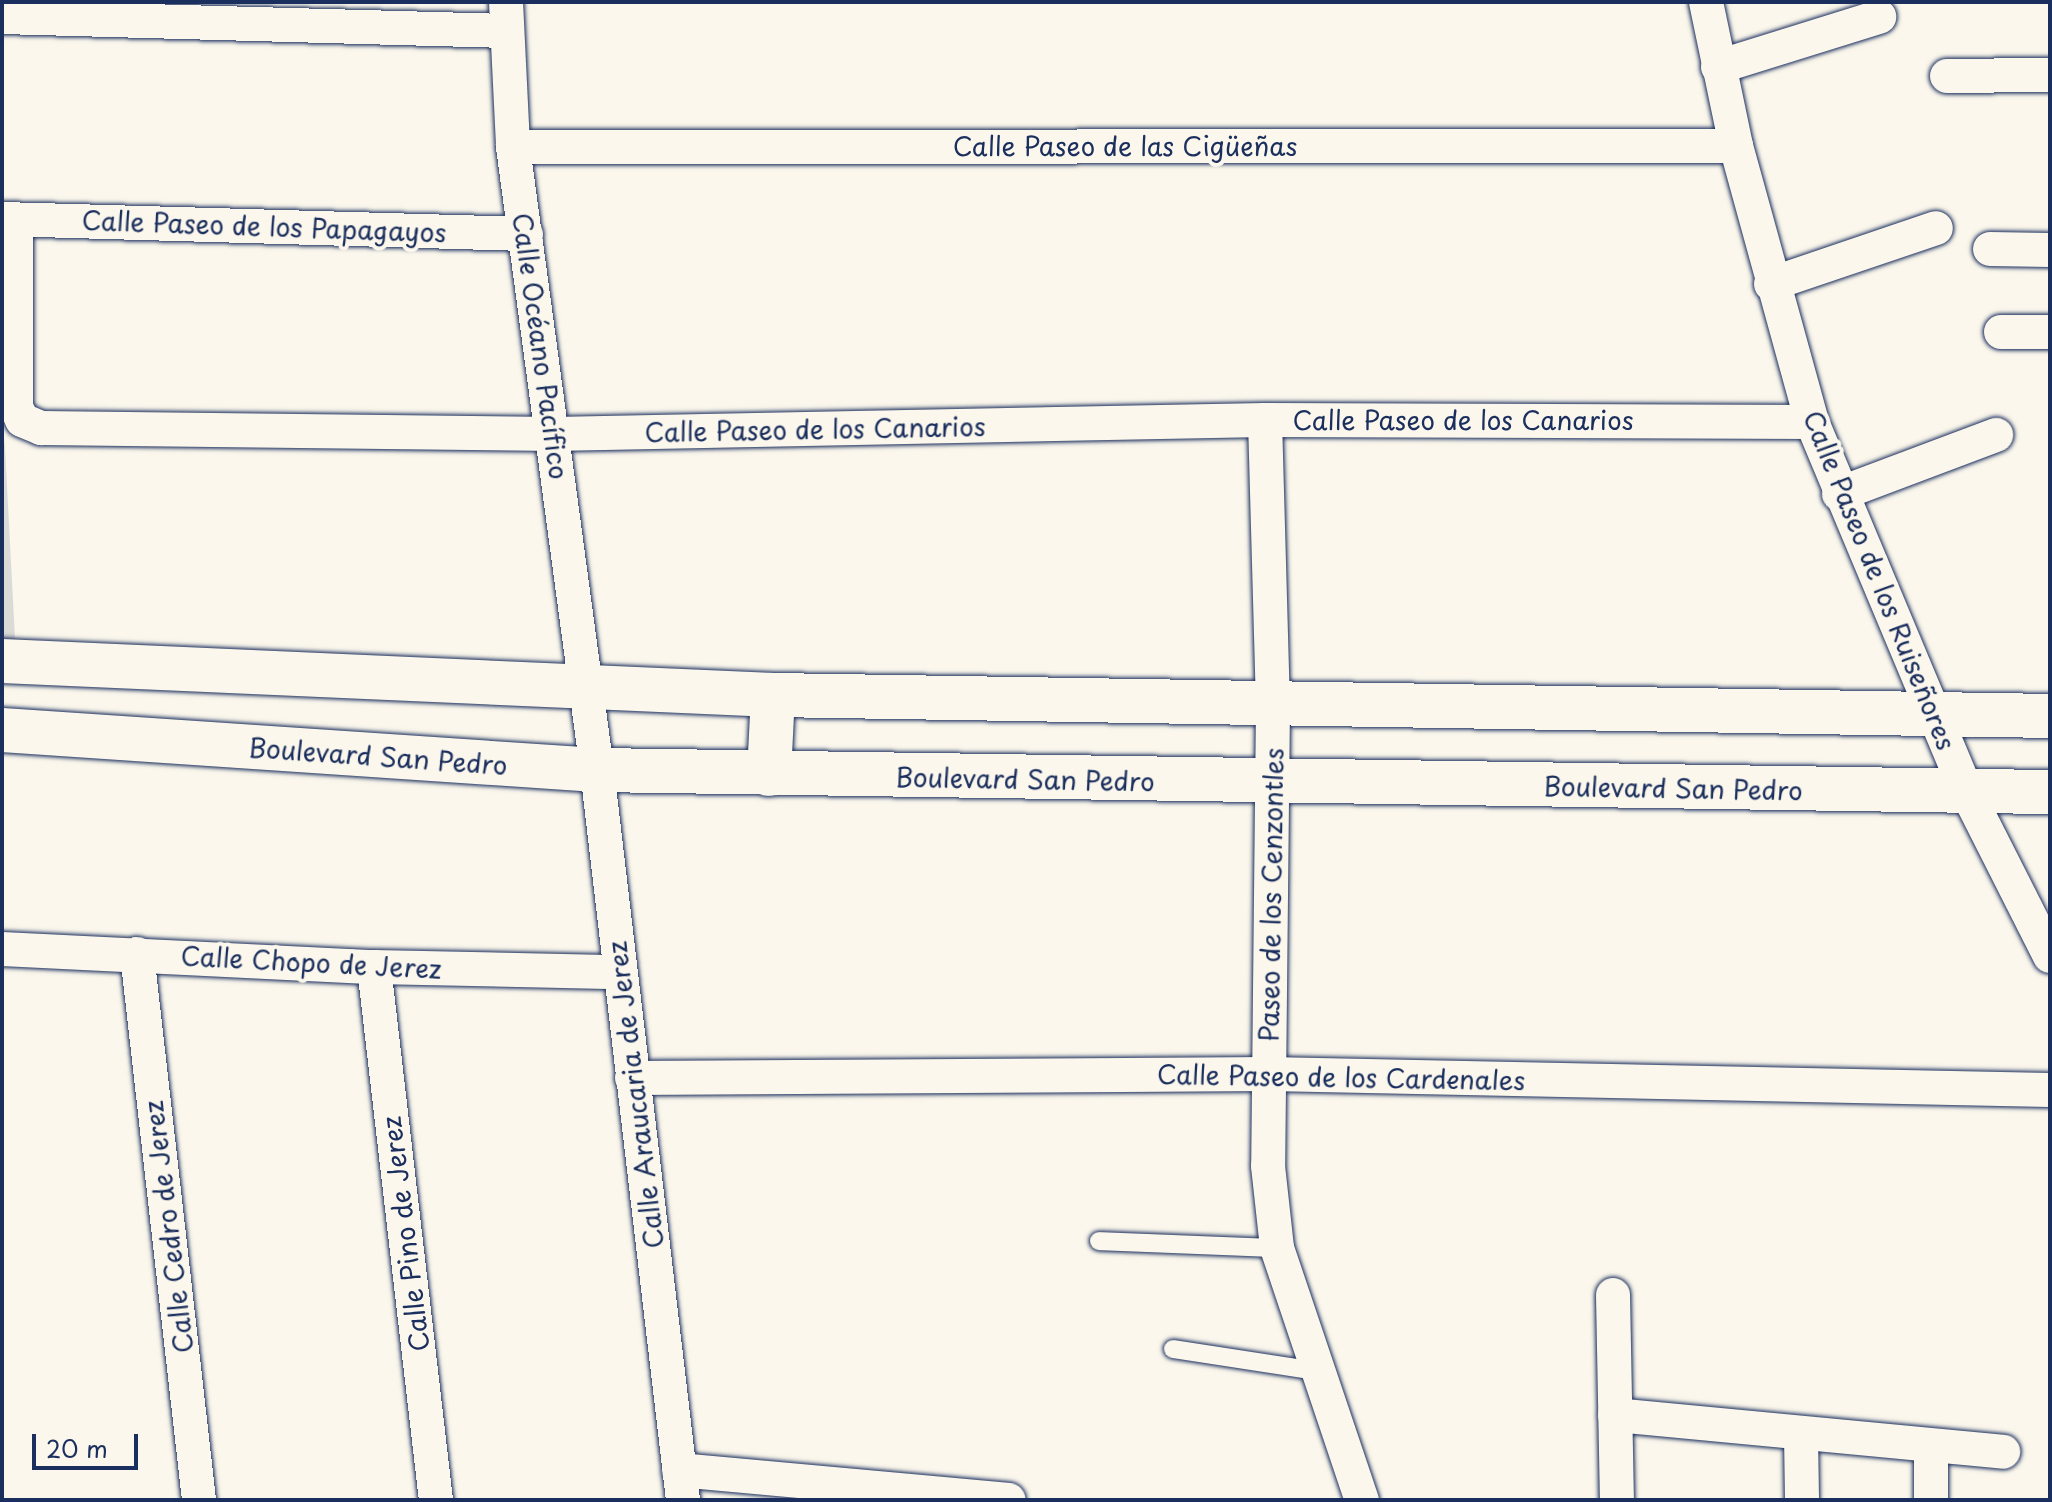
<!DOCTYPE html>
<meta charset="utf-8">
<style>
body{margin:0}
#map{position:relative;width:2052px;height:1502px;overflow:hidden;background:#fbf7ec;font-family:"Playpen Sans",sans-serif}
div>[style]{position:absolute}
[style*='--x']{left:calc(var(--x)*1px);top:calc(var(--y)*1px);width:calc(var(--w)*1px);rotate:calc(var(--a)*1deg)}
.green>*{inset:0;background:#dadad7}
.roads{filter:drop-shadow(0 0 2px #1b2f5e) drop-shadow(0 0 2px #1b2f5e)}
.lane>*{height:18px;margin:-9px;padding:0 9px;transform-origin:9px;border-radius:9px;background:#fbf7ec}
.street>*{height:34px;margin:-17px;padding:0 17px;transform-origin:17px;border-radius:17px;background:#fbf7ec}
.secondary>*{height:44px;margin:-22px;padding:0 22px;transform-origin:22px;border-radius:22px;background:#fbf7ec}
span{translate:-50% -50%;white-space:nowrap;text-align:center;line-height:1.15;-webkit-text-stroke:8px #fbf7ec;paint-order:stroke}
.street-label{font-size:26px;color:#1b2f5e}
.frame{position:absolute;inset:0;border:4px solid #1b2f5e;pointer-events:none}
.scale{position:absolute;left:32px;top:1434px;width:106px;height:36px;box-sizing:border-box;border:4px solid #1b2f5e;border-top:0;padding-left:10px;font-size:24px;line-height:28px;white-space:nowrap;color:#1b2f5e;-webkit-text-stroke:6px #fbf7ec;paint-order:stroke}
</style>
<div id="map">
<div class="green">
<i style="clip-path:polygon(2px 413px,5px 448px,15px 639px,2px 638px)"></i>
</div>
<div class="roads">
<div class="lane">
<i style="--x:1099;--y:1241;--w:178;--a:2.3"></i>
<i style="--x:1173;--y:1349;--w:145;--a:8.7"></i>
</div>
<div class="street">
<i style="--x:506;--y:2;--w:145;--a:87.2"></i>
<i style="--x:513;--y:147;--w:629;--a:82.32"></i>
<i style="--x:597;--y:770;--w:735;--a:83.28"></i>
<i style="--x:1706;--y:2;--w:147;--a:78.2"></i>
<i style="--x:1736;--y:146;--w:286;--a:74.6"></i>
<i style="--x:1812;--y:422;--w:399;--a:67.3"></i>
<i style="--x:1966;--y:790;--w:186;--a:63.2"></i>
<i style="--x:2;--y:17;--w:503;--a:1.59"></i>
<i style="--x:1718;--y:67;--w:169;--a:-17.3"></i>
<i style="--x:1947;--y:76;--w:103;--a:-0.6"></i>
<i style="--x:513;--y:147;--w:1223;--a:-0.05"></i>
<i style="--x:2;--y:219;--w:524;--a:1.64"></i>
<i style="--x:16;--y:220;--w:187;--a:90"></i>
<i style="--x:16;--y:407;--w:14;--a:65"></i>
<i style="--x:22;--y:420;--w:21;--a:23"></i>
<i style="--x:41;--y:428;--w:512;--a:0.67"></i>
<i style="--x:553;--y:434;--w:712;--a:-1.13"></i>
<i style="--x:1265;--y:420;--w:547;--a:0.21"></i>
<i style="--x:1990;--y:249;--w:60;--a:1"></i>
<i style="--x:1771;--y:284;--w:174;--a:-18.7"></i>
<i style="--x:2001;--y:332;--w:49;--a:0"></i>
<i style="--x:1265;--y:420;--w:285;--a:88.4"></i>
<i style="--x:1273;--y:705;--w:461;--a:90.6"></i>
<i style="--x:1268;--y:1166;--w:82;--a:83.7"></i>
<i style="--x:1277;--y:1248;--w:266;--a:71.4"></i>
<i style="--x:1839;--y:494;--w:168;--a:-20.6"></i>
<i style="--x:2;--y:949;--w:372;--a:2.8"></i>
<i style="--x:374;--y:967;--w:246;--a:1.2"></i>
<i style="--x:137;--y:954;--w:550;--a:83.52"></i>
<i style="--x:374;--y:967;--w:537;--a:83.37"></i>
<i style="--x:632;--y:1078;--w:637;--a:-0.36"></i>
<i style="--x:1269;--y:1074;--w:781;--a:1.17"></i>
<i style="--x:1613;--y:1295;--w:205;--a:88.9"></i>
<i style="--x:1615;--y:1415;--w:390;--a:5.4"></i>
<i style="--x:1801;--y:1435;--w:65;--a:89.1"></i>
<i style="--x:1931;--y:1447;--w:53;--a:90"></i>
<i style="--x:679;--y:1470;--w:331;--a:5.2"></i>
</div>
<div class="secondary">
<i style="--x:2;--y:661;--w:772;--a:2.53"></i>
<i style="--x:773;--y:695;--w:1277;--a:0.94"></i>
<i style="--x:2;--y:730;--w:596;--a:3.85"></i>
<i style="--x:597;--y:770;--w:1453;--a:0.87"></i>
<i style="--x:769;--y:774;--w:79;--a:-87.1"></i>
</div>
</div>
<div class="street-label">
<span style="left:1125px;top:146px">Calle Paseo de las Cigüeñas</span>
<span style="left:264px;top:226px;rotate:2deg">Calle Paseo de los Papagayos</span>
<span style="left:541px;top:346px;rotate:82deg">Calle Océano Pacífico</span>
<span style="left:1463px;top:420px">Calle Paseo de los Canarios</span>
<span style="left:815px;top:429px;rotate:-1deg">Calle Paseo de los Canarios</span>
<span style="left:1880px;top:580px;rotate:68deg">Calle Paseo de los Ruiseñores</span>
<span style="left:378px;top:756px;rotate:4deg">Boulevard San Pedro</span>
<span style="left:1025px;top:779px;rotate:1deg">Boulevard San Pedro</span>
<span style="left:1673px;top:788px;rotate:1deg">Boulevard San Pedro</span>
<span style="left:1271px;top:895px;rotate:-89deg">Paseo de los Cenzontles</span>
<span style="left:311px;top:962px;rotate:3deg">Calle Chopo de Jerez</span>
<span style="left:1341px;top:1077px;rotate:1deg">Calle Paseo de los Cardenales</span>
<span style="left:635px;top:1095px;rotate:-97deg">Calle Araucaria de Jerez</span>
<span style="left:168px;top:1227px;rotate:-97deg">Calle Cedro de Jerez</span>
<span style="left:405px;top:1234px;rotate:-97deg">Calle Pino de Jerez</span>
</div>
<div class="frame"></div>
<div class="scale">20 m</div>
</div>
